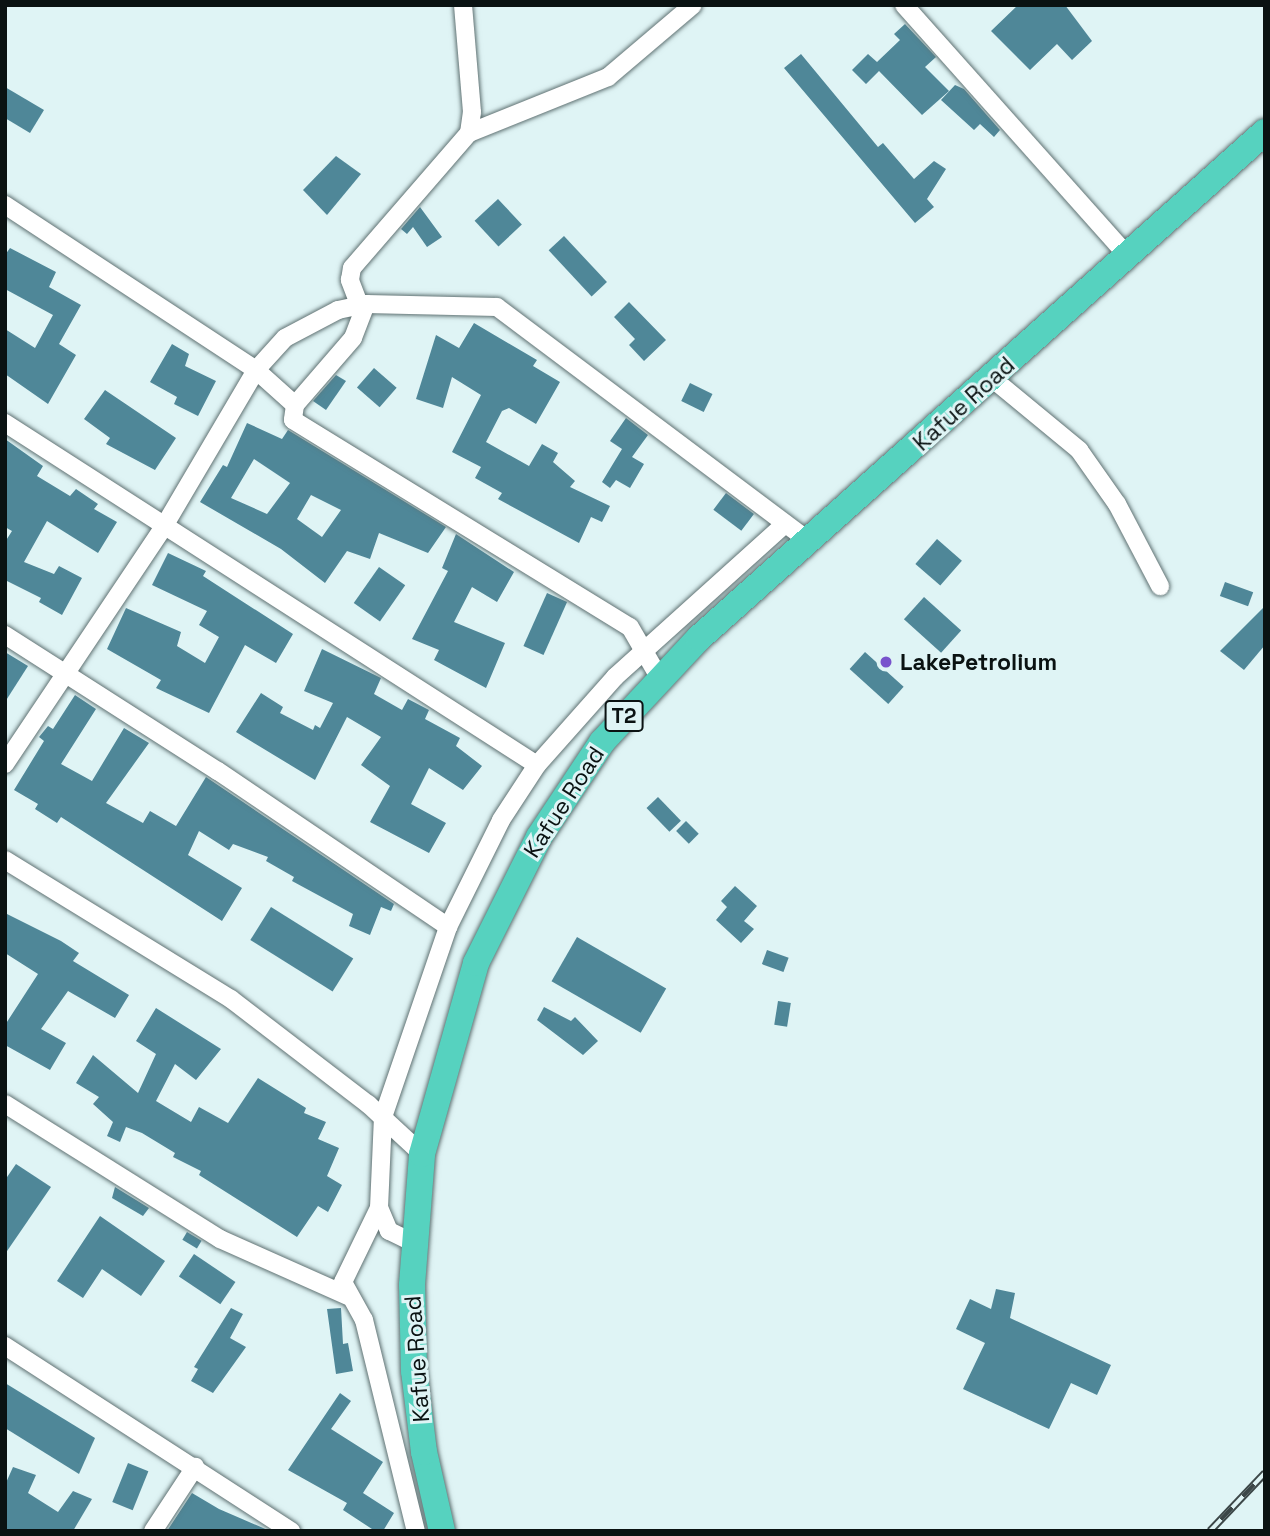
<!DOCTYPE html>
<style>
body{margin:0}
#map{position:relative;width:1270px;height:1536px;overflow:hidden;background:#dff4f5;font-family:"Space Grotesk",sans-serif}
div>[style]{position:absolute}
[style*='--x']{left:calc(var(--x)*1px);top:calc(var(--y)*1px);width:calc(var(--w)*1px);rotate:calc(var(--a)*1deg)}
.building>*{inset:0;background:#4f8798;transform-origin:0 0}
.roads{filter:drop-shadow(0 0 2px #607273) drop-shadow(0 0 2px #607273)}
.minor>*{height:18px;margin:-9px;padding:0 9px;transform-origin:9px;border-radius:9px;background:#fff}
.highway>*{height:26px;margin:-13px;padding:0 13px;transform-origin:13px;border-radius:13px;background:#56d2bf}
.rail>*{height:8px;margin-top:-4px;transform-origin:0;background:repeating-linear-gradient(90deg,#dff4f5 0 16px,#3c4748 0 32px);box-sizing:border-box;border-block:2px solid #3c4748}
.dots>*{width:19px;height:19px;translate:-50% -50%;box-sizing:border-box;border:4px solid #dff4f5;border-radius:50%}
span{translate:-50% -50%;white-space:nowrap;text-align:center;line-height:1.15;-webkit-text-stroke:6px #dff4f5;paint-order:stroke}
.shield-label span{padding:2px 5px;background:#dff4f5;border:2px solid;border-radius:5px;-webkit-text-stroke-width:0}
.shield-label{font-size:21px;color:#0a1212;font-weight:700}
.street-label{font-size:23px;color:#0a1212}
.poi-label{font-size:23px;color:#0a1212;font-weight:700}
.left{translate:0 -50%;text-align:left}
.frame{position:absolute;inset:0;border:7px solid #0a1212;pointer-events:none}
</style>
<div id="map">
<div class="building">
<i style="clip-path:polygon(1018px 5px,1065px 5px,1092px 41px,1072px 60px,1057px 44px,1030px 70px,991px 31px)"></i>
<i style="clip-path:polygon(905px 24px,936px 57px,925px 67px,949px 91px,922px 115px,879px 71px,866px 84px,852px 70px,868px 54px,877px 62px,900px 40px,894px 34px)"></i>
<i style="clip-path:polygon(801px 54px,878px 147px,883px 143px,914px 179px,934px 161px,946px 169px,927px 199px,934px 207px,915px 223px,784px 68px)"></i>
<i style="clip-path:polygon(955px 85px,964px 89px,1000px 130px,994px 137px,980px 124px,974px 130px,941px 100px)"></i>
<i style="clip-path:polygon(5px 87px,44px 110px,30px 133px,5px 118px)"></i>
<i style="clip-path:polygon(336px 156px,361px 174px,327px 215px,303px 190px)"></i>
<i style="left:498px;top:199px;width:35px;height:32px;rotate:47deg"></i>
<i style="clip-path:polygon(420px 207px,442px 237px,427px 247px,413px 227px,407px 234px,401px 229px)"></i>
<i style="left:564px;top:236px;width:63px;height:21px;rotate:47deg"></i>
<i style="clip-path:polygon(10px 248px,56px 272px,49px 287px,81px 305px,59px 344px,76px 355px,48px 404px,5px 374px,5px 329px,35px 348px,53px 315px,5px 289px,5px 255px)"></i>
<i style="clip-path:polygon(629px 302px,666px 340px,644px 361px,629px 345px,635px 339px,614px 317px)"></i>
<i style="clip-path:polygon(474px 323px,537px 360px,533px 366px,560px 382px,536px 424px,509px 408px,502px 411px,486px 442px,529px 466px,542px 444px,558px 453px,553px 462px,575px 481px,570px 487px,610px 506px,602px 522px,591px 517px,579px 543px,498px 499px,502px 493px,475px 478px,481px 467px,452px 452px,481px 395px,452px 377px,443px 408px,416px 399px,436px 335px,459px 348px)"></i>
<i style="clip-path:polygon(172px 344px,189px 354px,185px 366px,216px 381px,198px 416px,174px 404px,177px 397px,150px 382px)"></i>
<i style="left:374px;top:368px;width:30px;height:26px;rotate:41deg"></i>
<i style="clip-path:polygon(336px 375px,346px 381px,326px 410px,313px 401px)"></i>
<i style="left:690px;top:383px;width:25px;height:20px;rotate:26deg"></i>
<i style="clip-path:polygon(105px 390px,176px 438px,155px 470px,106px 444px,110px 438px,84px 419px)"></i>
<i style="clip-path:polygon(626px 418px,648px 435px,632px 457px,644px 464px,630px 488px,616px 480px,610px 488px,602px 482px,622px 449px,610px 441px)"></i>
<i style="clip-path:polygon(evenodd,247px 423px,282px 439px,288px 430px,446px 527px,428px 553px,379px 533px,370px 559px,347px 551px,325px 583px,281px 549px,200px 502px,223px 465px,227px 467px,247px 423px,254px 459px,290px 483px,267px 514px,231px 498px,254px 459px,247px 423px,311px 495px,341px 510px,322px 537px,297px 519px,311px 495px)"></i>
<i style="clip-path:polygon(5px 439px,43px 466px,37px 476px,70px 496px,76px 489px,98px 504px,94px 509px,117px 522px,98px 553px,47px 521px,24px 562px,54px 574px,59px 566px,82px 578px,62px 615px,39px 602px,41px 598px,5px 580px,5px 542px,12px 531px,5px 527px)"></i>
<i style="left:726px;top:493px;width:35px;height:21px;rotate:37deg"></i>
<i style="clip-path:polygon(456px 534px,514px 572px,497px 602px,472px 587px,454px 622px,505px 643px,486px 688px,434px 660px,439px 650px,412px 639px,448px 571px,442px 568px)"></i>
<i style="left:937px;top:539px;width:33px;height:33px;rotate:41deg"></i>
<i style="clip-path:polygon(168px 553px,206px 571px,203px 576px,293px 634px,276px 663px,245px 645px,209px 713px,156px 688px,161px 680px,107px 649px,126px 608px,181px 632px,177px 646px,205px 663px,219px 637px,199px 625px,207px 611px,152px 585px)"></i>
<i style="left:379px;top:567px;width:32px;height:44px;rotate:35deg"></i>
<i style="left:1225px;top:582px;width:30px;height:15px;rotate:20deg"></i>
<i style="left:547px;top:593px;width:22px;height:58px;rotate:24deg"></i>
<i style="left:924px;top:597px;width:50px;height:30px;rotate:42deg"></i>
<i style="clip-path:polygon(1265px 606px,1265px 645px,1244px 670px,1220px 651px)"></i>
<i style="clip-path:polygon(322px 649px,381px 678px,374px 694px,402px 710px,408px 699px,429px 710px,425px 719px,460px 738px,456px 746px,482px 766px,463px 790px,429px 768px,411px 804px,446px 823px,429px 853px,370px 822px,390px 786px,361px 765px,381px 737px,347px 717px,315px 780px,236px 732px,261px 693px,283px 707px,280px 713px,313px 730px,315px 725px,320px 728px,333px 703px,304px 691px)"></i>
<i style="clip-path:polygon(5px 652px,28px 666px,5px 702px)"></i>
<i style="left:865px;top:652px;width:52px;height:23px;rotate:42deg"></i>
<i style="clip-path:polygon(75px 695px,96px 709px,61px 764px,92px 781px,124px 728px,149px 743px,106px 803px,143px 823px,150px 811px,176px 826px,206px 777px,394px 904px,391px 911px,381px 907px,370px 935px,349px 926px,353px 914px,292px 881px,294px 877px,266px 861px,268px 857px,233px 844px,229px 850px,199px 831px,188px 855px,242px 888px,222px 921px,61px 817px,57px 823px,35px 809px,38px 804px,14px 790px,44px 741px,39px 737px,48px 726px,53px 729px)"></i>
<i style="left:658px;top:797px;width:33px;height:16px;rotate:46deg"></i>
<i style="left:686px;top:821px;width:18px;height:14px;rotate:45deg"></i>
<i style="clip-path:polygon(735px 886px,757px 906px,744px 921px,754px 929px,741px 943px,716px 920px,727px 907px,721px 901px)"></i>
<i style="left:271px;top:907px;width:97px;height:39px;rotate:32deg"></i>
<i style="clip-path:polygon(5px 913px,61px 941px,79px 953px,73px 961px,129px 995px,115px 1018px,68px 991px,41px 1029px,66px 1043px,50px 1070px,5px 1045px,5px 1025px,38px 974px,5px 953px)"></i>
<i style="left:577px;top:937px;width:103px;height:51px;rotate:30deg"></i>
<i style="left:767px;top:950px;width:23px;height:15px;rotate:20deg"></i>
<i style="left:778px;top:1001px;width:13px;height:24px;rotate:9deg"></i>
<i style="clip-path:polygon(544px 1007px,571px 1021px,575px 1017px,598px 1041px,583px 1055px,537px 1020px)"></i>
<i style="clip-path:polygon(156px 1008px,221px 1049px,196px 1080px,175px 1064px,156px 1101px,191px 1122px,199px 1107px,228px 1123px,258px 1078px,306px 1108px,304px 1113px,326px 1122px,318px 1139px,339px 1148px,327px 1176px,342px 1185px,328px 1212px,318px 1206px,297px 1237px,199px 1175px,201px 1171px,173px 1157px,175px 1153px,142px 1133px,126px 1127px,120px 1142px,107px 1136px,113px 1122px,93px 1104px,99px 1097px,76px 1083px,93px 1055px,138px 1093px,156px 1054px,136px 1041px)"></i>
<i style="clip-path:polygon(16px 1164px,51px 1187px,5px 1254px,5px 1180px)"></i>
<i style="clip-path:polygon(115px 1187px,149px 1208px,143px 1216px,112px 1198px)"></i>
<i style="clip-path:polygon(100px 1216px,165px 1261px,141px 1296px,102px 1269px,83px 1298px,57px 1281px)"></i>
<i style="left:187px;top:1232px;width:17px;height:9px;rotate:31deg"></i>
<i style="left:194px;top:1254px;width:50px;height:27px;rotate:34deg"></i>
<i style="clip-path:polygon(996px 1289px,1015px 1293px,1010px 1318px,1111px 1365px,1097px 1395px,1071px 1383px,1049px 1429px,963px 1389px,985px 1343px,956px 1329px,970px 1299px,991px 1309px)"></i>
<i style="clip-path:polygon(231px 1308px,243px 1314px,230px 1338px,246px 1347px,213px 1393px,191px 1381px,198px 1369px,194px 1367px)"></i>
<i style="clip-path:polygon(341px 1308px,343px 1344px,348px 1343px,353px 1371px,336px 1374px,327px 1309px)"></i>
<i style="clip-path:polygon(5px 1383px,95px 1438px,79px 1474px,5px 1428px)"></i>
<i style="clip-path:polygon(340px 1393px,351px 1401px,331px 1429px,383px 1462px,363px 1493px,394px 1513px,383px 1531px,375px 1531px,343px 1510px,347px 1503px,288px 1470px)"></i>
<i style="left:128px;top:1463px;width:22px;height:42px;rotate:22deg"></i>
<i style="clip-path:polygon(13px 1467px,36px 1475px,28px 1493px,58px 1512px,73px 1491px,92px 1499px,73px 1531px,5px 1531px,5px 1485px)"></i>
<i style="clip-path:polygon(192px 1493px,219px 1509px,270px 1531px,167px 1531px)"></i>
</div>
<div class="roads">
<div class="minor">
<i style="--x:904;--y:5;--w:335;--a:48.3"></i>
<i style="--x:469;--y:133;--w:150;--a:-21.9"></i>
<i style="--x:608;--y:77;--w:111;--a:-40.3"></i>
<i style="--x:5;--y:205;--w:300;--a:33.3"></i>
<i style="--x:256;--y:370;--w:43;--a:-47.8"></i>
<i style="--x:285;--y:338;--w:60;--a:-27.8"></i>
<i style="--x:338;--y:310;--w:29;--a:-12"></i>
<i style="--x:366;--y:304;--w:131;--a:1.3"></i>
<i style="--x:497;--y:307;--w:390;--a:36.9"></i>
<i style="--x:359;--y:304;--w:26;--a:-111"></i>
<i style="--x:350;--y:280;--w:12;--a:-81"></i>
<i style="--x:352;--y:268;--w:179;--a:-49.1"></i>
<i style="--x:469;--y:133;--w:21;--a:-82"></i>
<i style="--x:472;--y:112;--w:107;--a:-94.8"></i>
<i style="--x:366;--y:304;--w:36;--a:111"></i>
<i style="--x:353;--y:338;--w:89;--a:130.9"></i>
<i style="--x:295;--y:405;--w:15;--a:98"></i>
<i style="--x:293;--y:420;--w:395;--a:31.6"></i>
<i style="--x:630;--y:627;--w:58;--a:59.9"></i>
<i style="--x:993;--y:379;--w:112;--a:39.5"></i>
<i style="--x:1079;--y:450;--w:66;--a:54.9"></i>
<i style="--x:1117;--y:504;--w:93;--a:62.3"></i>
<i style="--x:5;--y:423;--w:632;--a:32.74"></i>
<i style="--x:5;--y:635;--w:253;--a:32.6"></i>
<i style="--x:218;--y:771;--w:278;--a:34.1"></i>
<i style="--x:5;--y:764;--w:284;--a:-56.2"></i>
<i style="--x:163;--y:528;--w:183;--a:-59.5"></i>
<i style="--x:256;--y:370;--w:52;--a:41.9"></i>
<i style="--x:5;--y:860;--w:265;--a:31.6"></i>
<i style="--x:231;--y:999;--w:173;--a:37.5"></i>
<i style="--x:368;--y:1104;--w:74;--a:42.8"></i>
<i style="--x:5;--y:1104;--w:254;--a:32.1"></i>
<i style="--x:220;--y:1239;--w:140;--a:24"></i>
<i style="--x:379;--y:1208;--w:82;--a:115.9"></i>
<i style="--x:343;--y:1282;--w:43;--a:61.1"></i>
<i style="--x:364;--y:1320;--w:217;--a:76.2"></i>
<i style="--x:414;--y:1243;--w:28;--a:-154"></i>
<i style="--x:389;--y:1231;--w:25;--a:-113"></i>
<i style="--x:379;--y:1208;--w:91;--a:-87.5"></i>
<i style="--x:383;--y:1117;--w:201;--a:-71.1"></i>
<i style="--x:448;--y:927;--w:119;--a:-63.6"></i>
<i style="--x:501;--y:820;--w:66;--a:-56.8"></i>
<i style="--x:537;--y:765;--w:118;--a:-48.4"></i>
<i style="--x:615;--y:677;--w:229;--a:-42"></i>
<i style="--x:5;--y:1346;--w:341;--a:32.9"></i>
<i style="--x:153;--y:1531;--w:77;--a:-56.7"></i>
</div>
<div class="highway">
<i style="--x:442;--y:1531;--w:81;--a:-102.8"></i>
<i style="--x:424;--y:1452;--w:82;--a:-97"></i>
<i style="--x:414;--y:1371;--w:86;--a:-91.3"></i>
<i style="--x:412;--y:1285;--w:131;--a:-85.6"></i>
<i style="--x:422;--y:1154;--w:198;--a:-74.2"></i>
<i style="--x:476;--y:963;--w:141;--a:-63.4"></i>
<i style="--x:539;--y:837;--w:114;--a:-56.4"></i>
<i style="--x:602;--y:742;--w:142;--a:-47"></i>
<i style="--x:699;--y:638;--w:759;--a:-41.8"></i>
</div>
</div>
<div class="rail">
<i style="--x:1210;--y:1531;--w:80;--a:-46.5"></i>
</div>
<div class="dots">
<i style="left:886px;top:662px;background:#7853cc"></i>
</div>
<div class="shield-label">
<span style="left:624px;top:716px">T2</span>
</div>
<div class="street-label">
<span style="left:964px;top:404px;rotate:-42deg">Kafue Road</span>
<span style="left:564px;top:802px;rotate:-57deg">Kafue Road</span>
<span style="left:417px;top:1359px;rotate:-94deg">Kafue Road</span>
</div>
<div class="poi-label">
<span class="left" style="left:900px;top:662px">LakePetrolium</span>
</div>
<div class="frame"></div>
</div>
